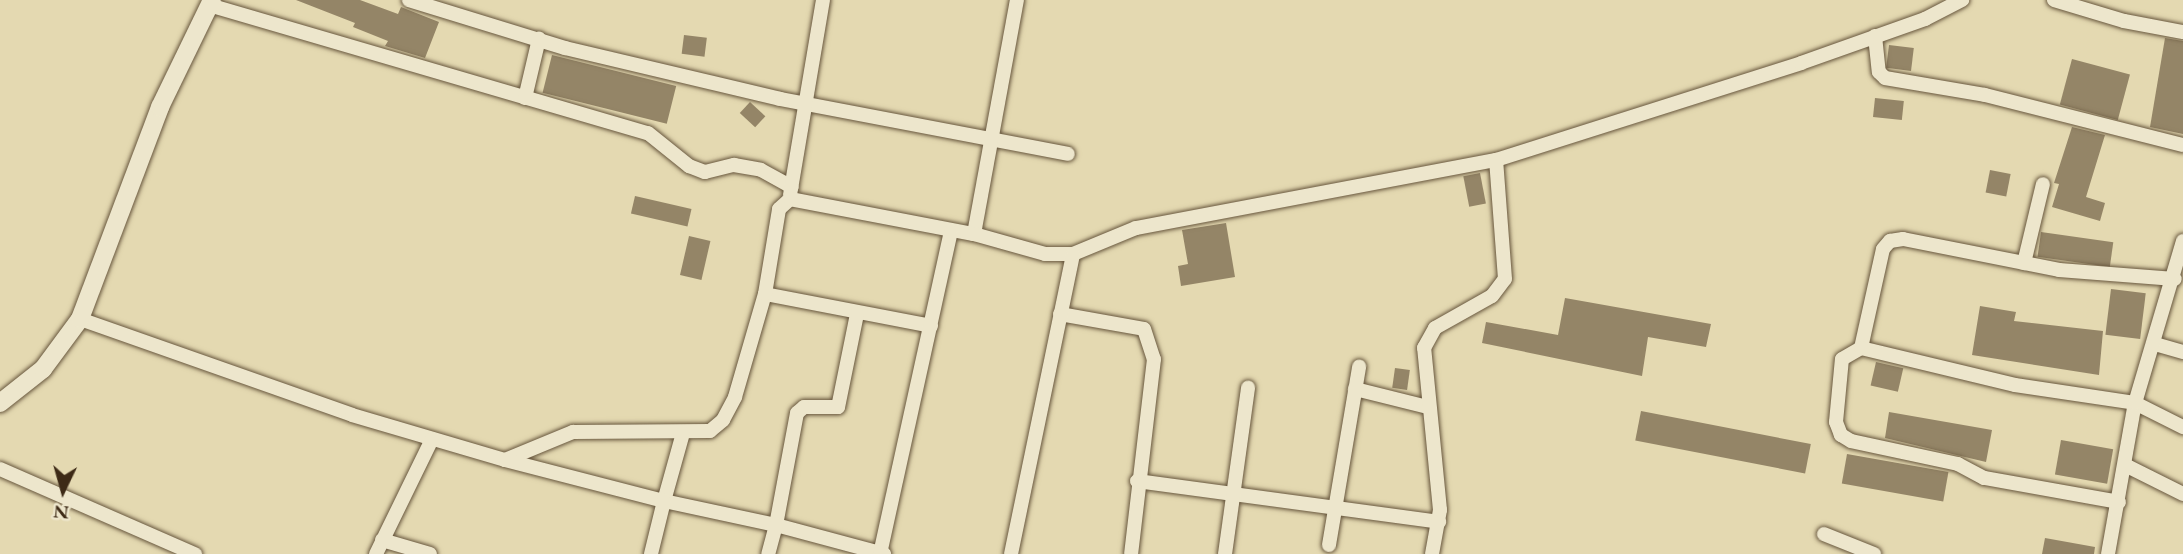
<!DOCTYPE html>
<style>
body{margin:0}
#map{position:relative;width:2183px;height:554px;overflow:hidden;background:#e4d9b1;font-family:"EB Garamond",serif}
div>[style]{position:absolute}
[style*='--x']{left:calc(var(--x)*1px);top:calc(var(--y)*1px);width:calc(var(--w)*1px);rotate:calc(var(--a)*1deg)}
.building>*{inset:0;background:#948567;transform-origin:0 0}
.roads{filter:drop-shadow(0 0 2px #67563d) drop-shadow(0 0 2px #67563d)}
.minor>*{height:14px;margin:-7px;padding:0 7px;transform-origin:7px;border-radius:7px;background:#ede6cc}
.tertiary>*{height:18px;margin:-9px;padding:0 9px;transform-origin:9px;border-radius:9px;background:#ede6cc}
span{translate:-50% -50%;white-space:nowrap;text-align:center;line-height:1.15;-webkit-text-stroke:5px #ede6cc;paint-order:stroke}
.north{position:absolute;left:28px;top:456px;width:70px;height:70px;-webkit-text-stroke:5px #ede6cc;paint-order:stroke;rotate:185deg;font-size:19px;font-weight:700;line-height:28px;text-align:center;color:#3d2a16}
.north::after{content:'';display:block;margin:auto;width:24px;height:32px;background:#3d2a16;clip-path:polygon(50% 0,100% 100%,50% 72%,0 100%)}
</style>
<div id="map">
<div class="building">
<i style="clip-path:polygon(296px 0,360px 0,398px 14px,401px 7px,439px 22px,425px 58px,385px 46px,388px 41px,353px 27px,355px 23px)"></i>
<i style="left:684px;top:35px;width:23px;height:19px;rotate:7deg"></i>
<i style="clip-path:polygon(2165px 38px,2183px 41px,2183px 134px,2150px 127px)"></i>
<i style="left:1889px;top:45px;width:25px;height:23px;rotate:7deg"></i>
<i style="left:552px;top:55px;width:128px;height:39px;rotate:14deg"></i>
<i style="left:2072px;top:59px;width:60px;height:47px;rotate:15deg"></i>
<i style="left:1875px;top:98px;width:29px;height:19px;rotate:6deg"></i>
<i style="left:750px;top:102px;width:21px;height:15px;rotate:43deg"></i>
<i style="clip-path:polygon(2072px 127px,2105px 135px,2086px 197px,2105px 203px,2100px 221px,2052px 207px,2059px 184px,2054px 183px)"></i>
<i style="left:1990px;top:170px;width:21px;height:23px;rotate:11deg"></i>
<i style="left:1480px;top:173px;width:31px;height:17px;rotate:79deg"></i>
<i style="left:635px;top:196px;width:58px;height:18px;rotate:13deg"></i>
<i style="clip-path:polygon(1226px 223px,1235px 277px,1181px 286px,1178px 266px,1188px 264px,1182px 230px)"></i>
<i style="left:2041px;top:232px;width:73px;height:25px;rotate:8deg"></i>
<i style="left:689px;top:236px;width:22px;height:40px;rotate:13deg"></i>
<i style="left:2111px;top:289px;width:35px;height:46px;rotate:7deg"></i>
<i style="clip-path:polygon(1565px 298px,1711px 324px,1706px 347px,1648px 337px,1642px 376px,1482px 343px,1486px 322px,1558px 335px)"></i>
<i style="clip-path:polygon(1980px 306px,2016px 312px,2014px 321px,2103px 331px,2099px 375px,1972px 355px)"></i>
<i style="left:1876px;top:362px;width:28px;height:24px;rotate:13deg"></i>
<i style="left:1395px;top:368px;width:15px;height:20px;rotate:8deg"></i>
<i style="left:1641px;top:411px;width:173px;height:30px;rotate:11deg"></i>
<i style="clip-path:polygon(1889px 412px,1992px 430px,1986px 462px,1885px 438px)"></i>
<i style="left:2061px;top:440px;width:53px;height:35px;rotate:10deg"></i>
<i style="left:1847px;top:454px;width:103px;height:30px;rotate:10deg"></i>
<i style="clip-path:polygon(2045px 538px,2095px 547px,2094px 554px,2042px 554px)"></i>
</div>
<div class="roads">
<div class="minor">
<i style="--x:409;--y:0;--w:163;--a:17.1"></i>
<i style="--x:565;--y:48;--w:221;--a:13.3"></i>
<i style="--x:780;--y:99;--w:293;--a:10.8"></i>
<i style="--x:2054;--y:0;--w:73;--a:16.7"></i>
<i style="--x:2124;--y:21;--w:60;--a:10.6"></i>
<i style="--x:209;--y:5;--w:457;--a:16.3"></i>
<i style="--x:648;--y:133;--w:53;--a:38.8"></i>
<i style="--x:689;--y:166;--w:17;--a:21"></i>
<i style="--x:705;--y:172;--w:30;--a:-14"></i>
<i style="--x:734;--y:165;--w:27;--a:10"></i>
<i style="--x:761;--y:170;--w:35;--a:29"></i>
<i style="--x:1875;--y:36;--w:36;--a:84"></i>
<i style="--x:1879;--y:72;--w:8;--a:45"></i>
<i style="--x:1885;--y:78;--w:101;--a:9.6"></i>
<i style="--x:1985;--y:95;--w:204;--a:14.2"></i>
<i style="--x:525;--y:98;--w:61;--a:-76.7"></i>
<i style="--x:790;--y:195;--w:198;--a:-80.4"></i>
<i style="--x:974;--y:234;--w:238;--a:-79.6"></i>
<i style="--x:2024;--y:263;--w:81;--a:-76.5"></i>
<i style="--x:765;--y:294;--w:169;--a:10.9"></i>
<i style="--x:857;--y:314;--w:95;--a:101.5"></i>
<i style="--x:838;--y:407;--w:34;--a:180"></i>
<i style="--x:804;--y:407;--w:9;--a:139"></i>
<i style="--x:797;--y:413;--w:114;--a:100.6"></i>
<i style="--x:776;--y:525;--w:112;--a:15"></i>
<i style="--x:1060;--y:314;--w:85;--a:10.1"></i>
<i style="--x:1144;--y:329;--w:32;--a:72"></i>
<i style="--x:1154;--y:359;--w:196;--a:96.7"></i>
<i style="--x:80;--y:319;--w:288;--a:19.4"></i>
<i style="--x:352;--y:415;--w:159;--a:16.4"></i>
<i style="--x:505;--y:460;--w:74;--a:-22.4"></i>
<i style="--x:573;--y:432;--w:137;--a:-0.4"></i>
<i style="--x:710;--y:431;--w:17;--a:-40"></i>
<i style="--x:723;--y:420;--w:26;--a:-62"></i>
<i style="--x:735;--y:397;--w:107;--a:-73.8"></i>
<i style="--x:765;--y:294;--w:86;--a:-80.6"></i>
<i style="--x:779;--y:209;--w:15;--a:-42"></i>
<i style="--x:790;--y:199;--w:187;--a:10.8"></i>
<i style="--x:974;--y:234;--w:74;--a:15.7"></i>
<i style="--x:1045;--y:254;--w:28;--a:0"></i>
<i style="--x:1073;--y:254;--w:68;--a:-22.4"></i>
<i style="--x:1136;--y:228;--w:366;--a:-10.7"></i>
<i style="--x:1496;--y:160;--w:320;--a:-17.6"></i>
<i style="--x:1801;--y:63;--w:132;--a:-19.5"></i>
<i style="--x:1925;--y:19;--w:42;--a:-27.2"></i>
<i style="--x:2155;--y:344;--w:29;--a:16"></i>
<i style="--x:1861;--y:348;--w:101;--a:-77.5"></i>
<i style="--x:1883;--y:249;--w:11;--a:-49"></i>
<i style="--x:1890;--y:241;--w:13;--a:-9"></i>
<i style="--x:1903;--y:239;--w:159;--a:11.2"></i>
<i style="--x:2059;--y:270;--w:116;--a:4.4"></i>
<i style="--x:1355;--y:389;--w:75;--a:13.9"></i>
<i style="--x:683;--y:433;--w:71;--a:105.6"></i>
<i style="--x:664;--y:501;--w:115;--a:12.1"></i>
<i style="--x:776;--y:525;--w:30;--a:105"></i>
<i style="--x:505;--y:460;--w:164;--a:14.5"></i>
<i style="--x:664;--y:501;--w:55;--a:103.8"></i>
<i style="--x:2125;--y:465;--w:65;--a:26.6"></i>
<i style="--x:0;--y:469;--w:213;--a:23.6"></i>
<i style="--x:1137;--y:481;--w:305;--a:7.7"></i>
<i style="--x:2119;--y:502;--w:137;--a:-169.9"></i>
<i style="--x:1984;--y:478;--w:30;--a:-152"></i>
<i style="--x:1958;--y:464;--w:109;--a:-167.9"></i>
<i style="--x:1851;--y:441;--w:12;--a:-149"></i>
<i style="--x:1841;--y:435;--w:14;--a:-111"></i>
<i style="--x:1836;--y:422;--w:63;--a:-84.6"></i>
<i style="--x:1842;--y:359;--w:22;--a:-30"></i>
<i style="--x:1861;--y:348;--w:158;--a:13.5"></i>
<i style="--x:2015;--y:385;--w:121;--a:8.5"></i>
<i style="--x:2135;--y:403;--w:54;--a:26.6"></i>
<i style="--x:1824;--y:534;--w:54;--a:21.8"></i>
<i style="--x:382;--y:540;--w:50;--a:16.3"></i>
<i style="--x:1329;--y:545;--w:181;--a:-80.4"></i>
<i style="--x:376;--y:554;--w:128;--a:-64"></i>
<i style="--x:880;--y:554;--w:330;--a:-77.6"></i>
<i style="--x:1011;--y:554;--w:306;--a:-78.3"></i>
<i style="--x:1225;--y:554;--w:168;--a:-82.1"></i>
<i style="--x:1432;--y:554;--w:45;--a:-79.7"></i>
<i style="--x:1440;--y:510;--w:163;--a:-95.6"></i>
<i style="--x:1424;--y:348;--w:23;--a:-61"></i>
<i style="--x:1435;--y:328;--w:65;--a:-29.3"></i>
<i style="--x:1492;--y:296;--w:21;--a:-53"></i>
<i style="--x:1505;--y:279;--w:119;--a:-94.3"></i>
<i style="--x:2108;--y:554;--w:153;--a:-79.9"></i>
<i style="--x:2135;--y:403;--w:169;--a:-73.5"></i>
</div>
<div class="tertiary">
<i style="--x:0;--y:403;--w:55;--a:-38.3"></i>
<i style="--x:43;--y:369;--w:62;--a:-53.5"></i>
<i style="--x:80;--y:319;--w:227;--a:-69.3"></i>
<i style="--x:160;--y:107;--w:119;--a:-64.1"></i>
</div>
</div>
<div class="north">N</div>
</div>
